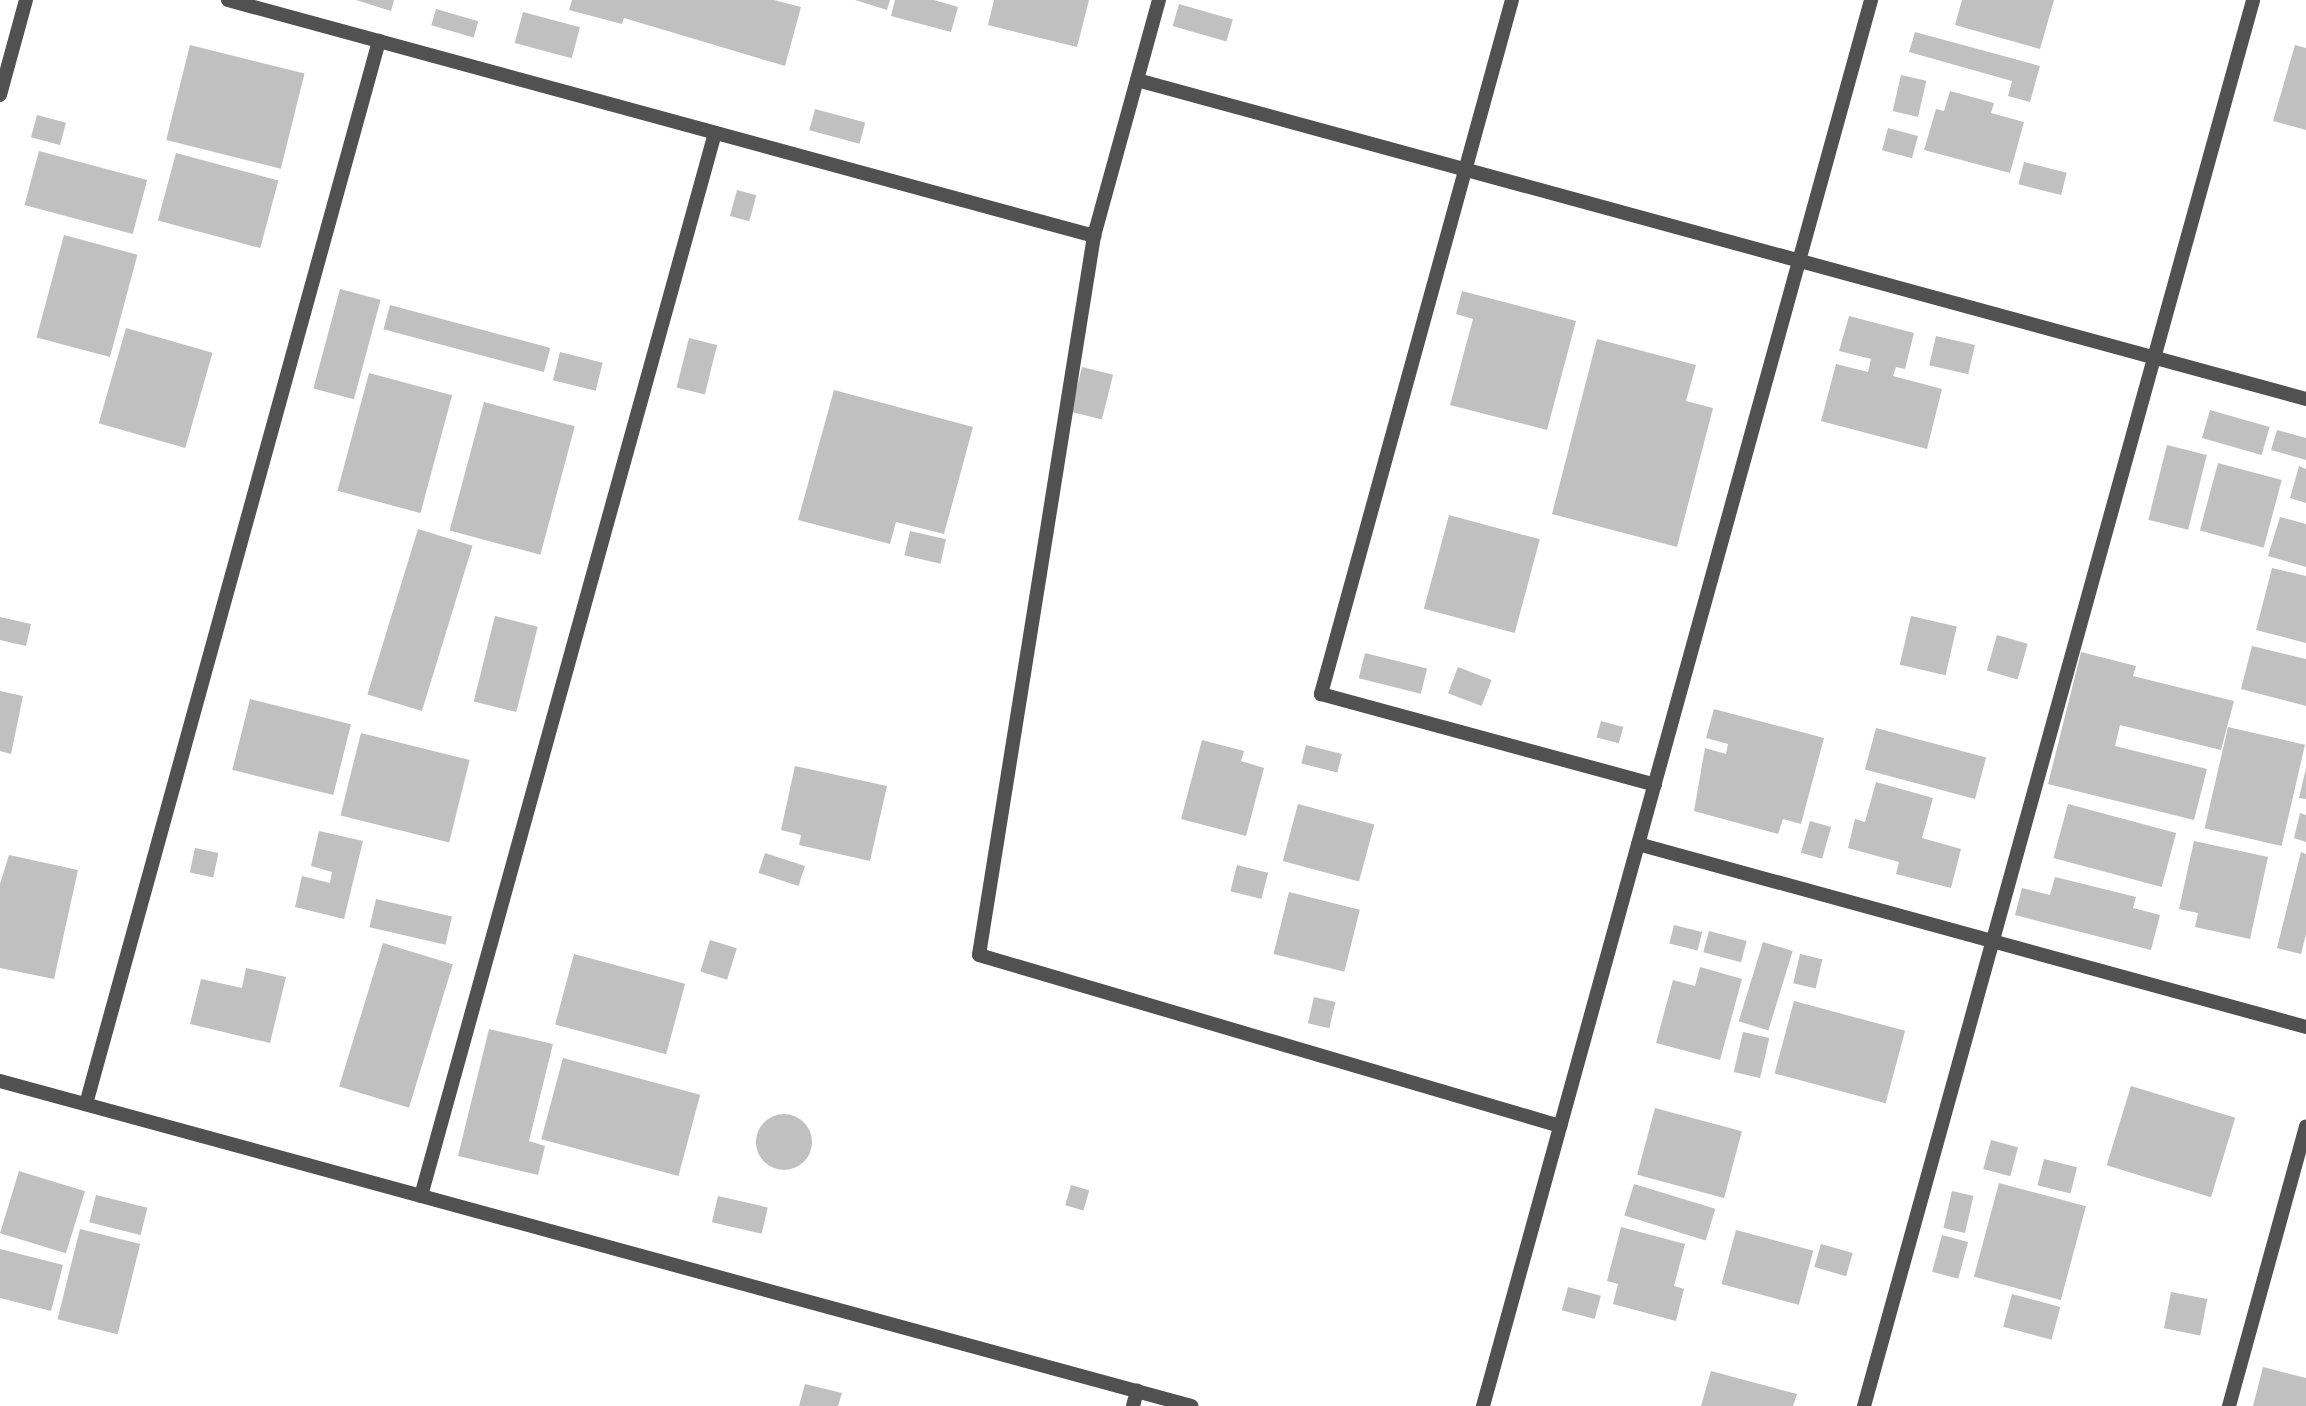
<!DOCTYPE html>
<style>
body{margin:0}
#map{position:relative;width:2306px;height:1406px;overflow:hidden;background:#fff;font-family:"Varela Round",sans-serif}
div>[style]{position:absolute}
[style*='--x']{left:calc(var(--x)*1px);top:calc(var(--y)*1px);width:calc(var(--w)*1px);rotate:calc(var(--a)*1deg)}
.building>*{inset:0;background:#c0c0c0;transform-origin:0 0}
.round{border-radius:50%}
.minor>*{height:14px;margin:-7px;padding:0 7px;transform-origin:7px;border-radius:7px;background:#515151}
span{translate:-50% -50%;white-space:nowrap;text-align:center;line-height:1.15;-webkit-text-stroke:6px #fff;paint-order:stroke}
</style>
<div id="map">
<div class="building">
<i style="clip-path:polygon(356px 0,394px 0,391px 11px)"></i>
<i style="clip-path:polygon(572px 0,774px 0,801px 7px,785px 66px,624px 18px,622px 24px,569px 10px)"></i>
<i style="clip-path:polygon(855px 0,890px 0,887px 10px)"></i>
<i style="clip-path:polygon(895px 0,934px 0,958px 7px,951px 32px,891px 16px)"></i>
<i style="clip-path:polygon(994px 0,1089px 0,1077px 47px,988px 25px)"></i>
<i style="clip-path:polygon(1962px 0,2054px 0,2040px 49px,1955px 25px)"></i>
<i style="left:1179px;top:4px;width:56px;height:23px;rotate:16deg"></i>
<i style="left:436px;top:9px;width:44px;height:17px;rotate:16deg"></i>
<i style="left:523px;top:12px;width:59px;height:32px;rotate:15deg"></i>
<i style="clip-path:polygon(1915px 32px,2040px 66px,2030px 102px,2008px 96px,2012px 81px,1909px 52px)"></i>
<i style="left:190px;top:45px;width:118px;height:98px;rotate:14deg"></i>
<i style="clip-path:polygon(2295px 45px,2306px 48px,2306px 130px,2273px 121px)"></i>
<i style="left:1901px;top:75px;width:26px;height:37px;rotate:13deg"></i>
<i style="clip-path:polygon(1950px 91px,1994px 103px,1991px 113px,2024px 122px,2010px 173px,1924px 150px,1936px 109px,1944px 111px)"></i>
<i style="left:815px;top:109px;width:52px;height:22px;rotate:15deg"></i>
<i style="left:37px;top:115px;width:30px;height:23px;rotate:15deg"></i>
<i style="left:1888px;top:128px;width:31px;height:23px;rotate:15deg"></i>
<i style="left:39px;top:151px;width:112px;height:56px;rotate:15deg"></i>
<i style="left:176px;top:153px;width:106px;height:70px;rotate:15deg"></i>
<i style="left:2024px;top:162px;width:44px;height:23px;rotate:14deg"></i>
<i style="left:737px;top:190px;width:20px;height:27px;rotate:15deg"></i>
<i style="left:64px;top:235px;width:76px;height:106px;rotate:15deg"></i>
<i style="left:340px;top:289px;width:42px;height:103px;rotate:15deg"></i>
<i style="clip-path:polygon(1462px 291px,1576px 321px,1547px 430px,1450px 405px,1473px 319px,1456px 314px)"></i>
<i style="left:390px;top:305px;width:166px;height:25px;rotate:15deg"></i>
<i style="clip-path:polygon(1849px 316px,1914px 333px,1905px 369px,1896px 367px,1893px 376px,1942px 389px,1927px 449px,1821px 421px,1836px 364px,1868px 372px,1871px 359px,1839px 351px)"></i>
<i style="left:126px;top:328px;width:90px;height:99px;rotate:16deg"></i>
<i style="left:1936px;top:336px;width:40px;height:30px;rotate:13deg"></i>
<i style="left:689px;top:338px;width:29px;height:51px;rotate:14deg"></i>
<i style="clip-path:polygon(1597px 339px,1696px 365px,1686px 401px,1713px 408px,1677px 547px,1552px 514px)"></i>
<i style="left:560px;top:352px;width:44px;height:29px;rotate:14deg"></i>
<i style="left:1082px;top:367px;width:32px;height:46px;rotate:14deg"></i>
<i style="left:369px;top:373px;width:86px;height:122px;rotate:15deg"></i>
<i style="clip-path:polygon(834px 390px,973px 427px,944px 534px,896px 522px,890px 544px,798px 520px)"></i>
<i style="left:484px;top:402px;width:94px;height:133px;rotate:15deg"></i>
<i style="left:2210px;top:410px;width:62px;height:29px;rotate:16deg"></i>
<i style="clip-path:polygon(2277px 430px,2306px 438px,2306px 460px,2271px 450px)"></i>
<i style="left:2167px;top:445px;width:41px;height:77px;rotate:14deg"></i>
<i style="left:2218px;top:463px;width:66px;height:70px;rotate:15deg"></i>
<i style="clip-path:polygon(2299px 466px,2306px 469px,2306px 503px,2290px 498px)"></i>
<i style="left:1449px;top:515px;width:94px;height:97px;rotate:15deg"></i>
<i style="clip-path:polygon(2280px 517px,2306px 524px,2306px 567px,2268px 556px)"></i>
<i style="left:418px;top:529px;width:57px;height:173px;rotate:17deg"></i>
<i style="left:910px;top:531px;width:37px;height:25px;rotate:13deg"></i>
<i style="clip-path:polygon(2272px 568px,2306px 576px,2306px 643px,2256px 630px)"></i>
<i style="left:495px;top:616px;width:44px;height:88px;rotate:14deg"></i>
<i style="left:1911px;top:616px;width:47px;height:50px;rotate:13deg"></i>
<i style="clip-path:polygon(0 617px,31px 624px,26px 646px,0 640px)"></i>
<i style="left:1997px;top:635px;width:32px;height:37px;rotate:16deg"></i>
<i style="clip-path:polygon(2252px 646px,2306px 659px,2306px 706px,2241px 689px)"></i>
<i style="clip-path:polygon(2081px 652px,2136px 666px,2133px 676px,2234px 701px,2221px 750px,2120px 725px,2115px 746px,2207px 769px,2194px 820px,2048px 784px)"></i>
<i style="left:1365px;top:653px;width:64px;height:26px;rotate:14deg"></i>
<i style="left:1458px;top:667px;width:36px;height:28px;rotate:21deg"></i>
<i style="clip-path:polygon(0 691px,23px 696px,11px 754px,0 751px)"></i>
<i style="left:250px;top:699px;width:104px;height:73px;rotate:14deg"></i>
<i style="clip-path:polygon(1714px 709px,1824px 738px,1801px 824px,1783px 819px,1778px 834px,1694px 811px,1705px 748px,1726px 754px,1728px 744px,1706px 738px)"></i>
<i style="left:1601px;top:721px;width:23px;height:17px;rotate:15deg"></i>
<i style="left:2228px;top:727px;width:79px;height:104px;rotate:13deg"></i>
<i style="left:1876px;top:728px;width:114px;height:43px;rotate:15deg"></i>
<i style="left:361px;top:733px;width:112px;height:85px;rotate:14deg"></i>
<i style="clip-path:polygon(1202px 740px,1244px 751px,1241px 761px,1264px 768px,1246px 836px,1181px 819px)"></i>
<i style="left:1306px;top:745px;width:37px;height:19px;rotate:14deg"></i>
<i style="clip-path:polygon(795px 766px,887px 786px,870px 861px,799px 845px,801px 835px,781px 830px)"></i>
<i style="clip-path:polygon(2306px 768px,2306px 799px,2299px 798px)"></i>
<i style="clip-path:polygon(1876px 782px,1933px 798px,1922px 838px,1961px 849px,1951px 888px,1896px 874px,1899px 862px,1848px 848px,1855px 819px,1865px 822px)"></i>
<i style="left:1298px;top:804px;width:79px;height:59px;rotate:15deg"></i>
<i style="left:2068px;top:804px;width:112px;height:56px;rotate:15deg"></i>
<i style="clip-path:polygon(2300px 813px,2306px 815px,2306px 842px,2294px 838px)"></i>
<i style="left:1810px;top:821px;width:22px;height:33px;rotate:16deg"></i>
<i style="clip-path:polygon(319px 831px,363px 841px,344px 919px,295px 907px,302px 876px,330px 883px,332px 872px,311px 866px)"></i>
<i style="clip-path:polygon(2194px 841px,2268px 857px,2250px 939px,2195px 927px,2198px 913px,2179px 909px)"></i>
<i style="left:195px;top:848px;width:24px;height:25px;rotate:12deg"></i>
<i style="clip-path:polygon(2301px 852px,2306px 854px,2306px 934px,2301px 954px,2277px 948px)"></i>
<i style="left:765px;top:853px;width:42px;height:21px;rotate:18deg"></i>
<i style="clip-path:polygon(9px 855px,78px 870px,54px 979px,0 968px,0 884px)"></i>
<i style="left:1237px;top:865px;width:32px;height:27px;rotate:14deg"></i>
<i style="clip-path:polygon(2055px 877px,2136px 897px,2133px 908px,2160px 915px,2151px 950px,2015px 915px,2022px 888px,2050px 895px)"></i>
<i style="left:1289px;top:892px;width:73px;height:64px;rotate:14deg"></i>
<i style="left:376px;top:899px;width:78px;height:29px;rotate:13deg"></i>
<i style="left:1674px;top:925px;width:29px;height:19px;rotate:14deg"></i>
<i style="left:1709px;top:931px;width:39px;height:22px;rotate:15deg"></i>
<i style="left:710px;top:940px;width:28px;height:33px;rotate:17deg"></i>
<i style="left:1763px;top:942px;width:31px;height:83px;rotate:17deg"></i>
<i style="left:383px;top:943px;width:73px;height:150px;rotate:17deg"></i>
<i style="left:574px;top:954px;width:115px;height:73px;rotate:15deg"></i>
<i style="left:1800px;top:954px;width:23px;height:30px;rotate:13deg"></i>
<i style="clip-path:polygon(1700px 967px,1742px 979px,1720px 1060px,1656px 1043px,1673px 980px,1695px 986px)"></i>
<i style="clip-path:polygon(246px 968px,286px 977px,270px 1043px,190px 1024px,201px 979px,242px 988px)"></i>
<i style="left:1314px;top:997px;width:22px;height:27px;rotate:13deg"></i>
<i style="left:1794px;top:1001px;width:115px;height:75px;rotate:15deg"></i>
<i style="clip-path:polygon(489px 1029px,553px 1044px,529px 1141px,545px 1146px,538px 1175px,458px 1156px)"></i>
<i style="left:1743px;top:1032px;width:27px;height:41px;rotate:13deg"></i>
<i style="left:563px;top:1058px;width:142px;height:84px;rotate:15deg"></i>
<i style="left:2131px;top:1086px;width:109px;height:83px;rotate:17deg"></i>
<i style="left:1655px;top:1108px;width:90px;height:69px;rotate:15deg"></i>
<i class="round" style="left:756px;top:1114px;width:56px;height:56px"></i>
<i style="left:1991px;top:1140px;width:28px;height:30px;rotate:15deg"></i>
<i style="left:2044px;top:1159px;width:34px;height:27px;rotate:14deg"></i>
<i style="left:19px;top:1171px;width:69px;height:65px;rotate:17deg"></i>
<i style="left:1999px;top:1183px;width:90px;height:97px;rotate:15deg"></i>
<i style="left:1634px;top:1184px;width:85px;height:33px;rotate:17deg"></i>
<i style="left:1071px;top:1185px;width:19px;height:21px;rotate:16deg"></i>
<i style="left:1952px;top:1191px;width:22px;height:38px;rotate:13deg"></i>
<i style="left:96px;top:1195px;width:53px;height:28px;rotate:14deg"></i>
<i style="left:718px;top:1196px;width:51px;height:27px;rotate:13deg"></i>
<i style="clip-path:polygon(1621px 1227px,1685px 1244px,1674px 1286px,1684px 1289px,1676px 1321px,1613px 1304px,1618px 1284px,1607px 1281px)"></i>
<i style="left:80px;top:1229px;width:62px;height:93px;rotate:14deg"></i>
<i style="left:1736px;top:1230px;width:80px;height:56px;rotate:15deg"></i>
<i style="left:1942px;top:1235px;width:27px;height:38px;rotate:15deg"></i>
<i style="left:1821px;top:1244px;width:33px;height:24px;rotate:16deg"></i>
<i style="clip-path:polygon(0 1249px,63px 1265px,51px 1311px,0 1298px)"></i>
<i style="left:1568px;top:1287px;width:34px;height:24px;rotate:15deg"></i>
<i style="left:2171px;top:1292px;width:37px;height:37px;rotate:11deg"></i>
<i style="left:2012px;top:1294px;width:50px;height:34px;rotate:15deg"></i>
<i style="clip-path:polygon(2263px 1367px,2306px 1378px,2306px 1406px,2253px 1406px)"></i>
<i style="clip-path:polygon(1711px 1371px,1797px 1394px,1793px 1406px,1701px 1406px)"></i>
<i style="clip-path:polygon(805px 1384px,842px 1393px,838px 1406px,799px 1406px)"></i>
</div>
<div class="minor">
<i style="--x:228;--y:0;--w:898;--a:15.24"></i>
<i style="--x:1159;--y:0;--w:245;--a:105.4"></i>
<i style="--x:1094;--y:236;--w:728;--a:99.09"></i>
<i style="--x:979;--y:955;--w:606;--a:16.4"></i>
<i style="--x:1512;--y:0;--w:720;--a:105.39"></i>
<i style="--x:1321;--y:694;--w:346;--a:15.2"></i>
<i style="--x:1137;--y:80;--w:1212;--a:15.26"></i>
<i style="--x:0;--y:95;--w:98;--a:-74.7"></i>
<i style="--x:1638;--y:844;--w:693;--a:15.32"></i>
<i style="--x:0;--y:1081;--w:1235;--a:15.26"></i>
<i style="--x:86;--y:1104;--w:1103;--a:-74.59"></i>
<i style="--x:421;--y:1196;--w:1103;--a:-74.54"></i>
<i style="--x:1133;--y:1406;--w:16;--a:-75"></i>
<i style="--x:1483;--y:1406;--w:1459;--a:-74.57"></i>
<i style="--x:1864;--y:1406;--w:1459;--a:-74.53"></i>
<i style="--x:2229;--y:1406;--w:290;--a:-74.6"></i>
</div>
</div>
